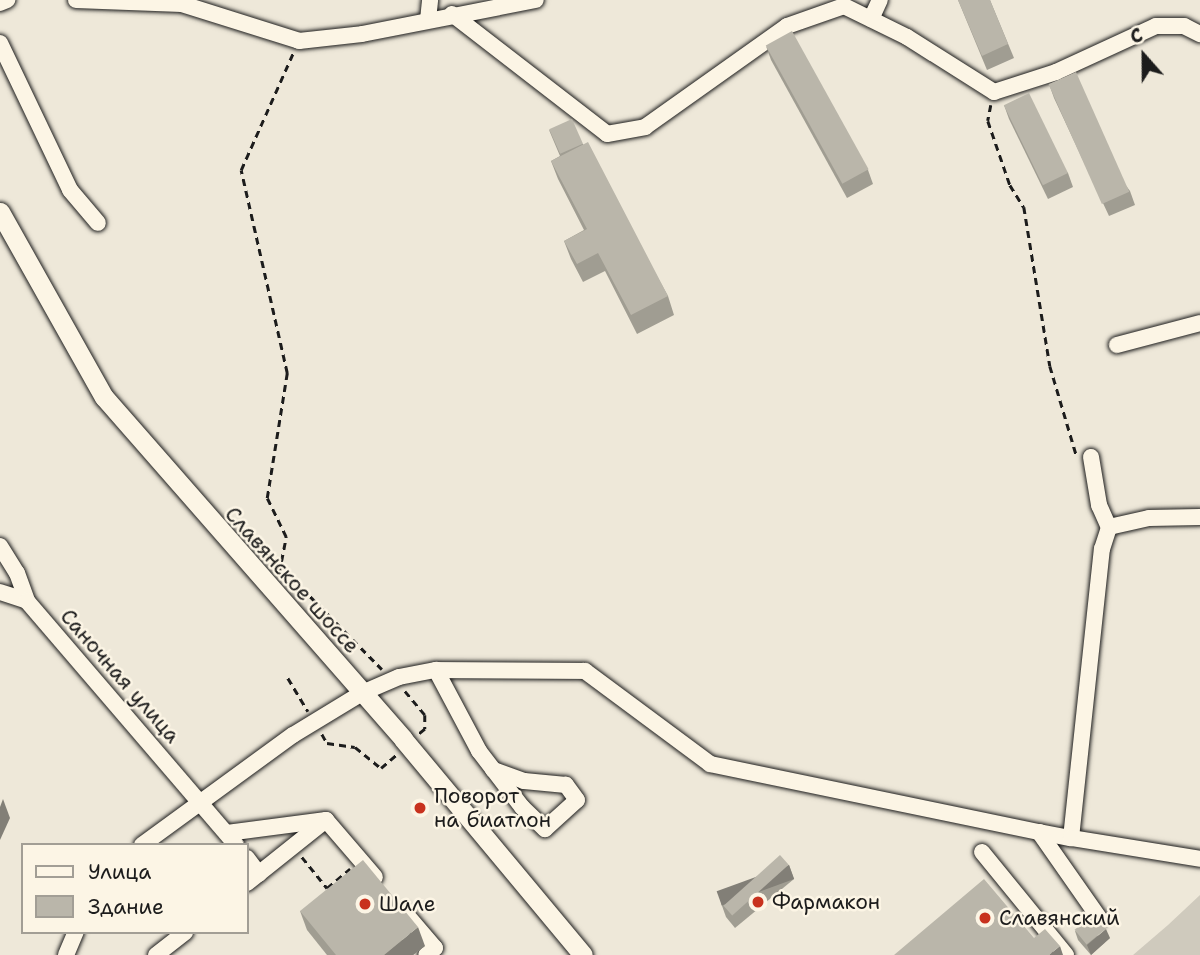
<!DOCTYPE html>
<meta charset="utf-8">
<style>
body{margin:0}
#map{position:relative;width:1200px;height:955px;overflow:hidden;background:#eee8d9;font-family:"Shantell Sans",sans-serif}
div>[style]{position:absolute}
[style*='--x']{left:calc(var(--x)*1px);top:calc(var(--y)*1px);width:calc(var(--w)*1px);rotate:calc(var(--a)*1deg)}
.green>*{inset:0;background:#cfcabd}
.path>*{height:2.5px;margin-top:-1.25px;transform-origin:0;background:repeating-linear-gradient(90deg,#1c1c1c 0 7px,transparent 0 12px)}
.roads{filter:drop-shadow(0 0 2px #1c1c1c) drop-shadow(0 0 2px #1c1c1c)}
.minor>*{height:16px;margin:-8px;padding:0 8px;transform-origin:8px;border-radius:8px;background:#fcf5e5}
.major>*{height:19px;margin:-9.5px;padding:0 9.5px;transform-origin:9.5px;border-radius:9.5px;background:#fcf5e5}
.wall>*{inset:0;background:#a09d92}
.shaded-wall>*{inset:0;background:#827f77;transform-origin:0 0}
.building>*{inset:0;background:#bab6aa;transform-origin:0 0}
.dots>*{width:19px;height:19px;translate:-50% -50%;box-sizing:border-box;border:4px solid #fcf5e5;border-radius:50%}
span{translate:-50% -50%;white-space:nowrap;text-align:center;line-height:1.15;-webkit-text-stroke:5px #fcf5e5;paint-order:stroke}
.street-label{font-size:21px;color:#1c1c1c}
.poi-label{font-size:21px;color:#1c1c1c}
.left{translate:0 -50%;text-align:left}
.legend{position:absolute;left:21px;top:843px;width:228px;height:91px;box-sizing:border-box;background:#fcf5e5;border:2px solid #a29e95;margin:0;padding:9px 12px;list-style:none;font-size:21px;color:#1c1c1c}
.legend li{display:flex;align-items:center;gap:14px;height:35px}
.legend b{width:35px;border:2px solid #a29e95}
.north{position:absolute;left:1109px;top:21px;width:70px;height:70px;-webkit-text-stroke:5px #fcf5e5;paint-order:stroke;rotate:339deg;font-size:19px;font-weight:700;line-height:28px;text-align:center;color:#1c1c1c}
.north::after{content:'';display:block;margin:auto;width:24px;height:32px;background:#1c1c1c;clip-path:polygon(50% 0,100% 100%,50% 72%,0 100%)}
</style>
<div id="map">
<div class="green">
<i style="clip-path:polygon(1200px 895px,1200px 955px,1133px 955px,1168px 925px)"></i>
</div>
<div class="path">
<i style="--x:991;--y:105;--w:16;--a:101"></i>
<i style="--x:988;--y:121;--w:68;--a:71"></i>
<i style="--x:1010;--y:185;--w:26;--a:58"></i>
<i style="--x:1024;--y:207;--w:161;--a:80.7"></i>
<i style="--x:1050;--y:366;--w:92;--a:73.5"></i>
<i style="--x:279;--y:573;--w:37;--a:-79"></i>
<i style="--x:286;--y:537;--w:43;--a:-116"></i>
<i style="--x:267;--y:498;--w:127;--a:-80.9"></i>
<i style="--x:287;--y:373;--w:208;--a:-102.8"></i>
<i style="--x:241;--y:170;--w:128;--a:-66"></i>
<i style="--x:302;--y:588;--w:114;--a:45.4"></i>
<i style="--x:288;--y:678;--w:39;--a:59"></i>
<i style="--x:405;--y:691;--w:31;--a:50"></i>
<i style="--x:425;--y:715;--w:14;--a:90"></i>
<i style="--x:425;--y:729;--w:8;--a:140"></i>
<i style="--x:322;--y:734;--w:10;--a:61"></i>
<i style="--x:327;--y:743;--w:28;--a:8"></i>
<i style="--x:355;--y:747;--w:33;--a:39"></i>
<i style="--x:381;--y:768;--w:20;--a:-41"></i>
<i style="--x:302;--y:857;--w:40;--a:51"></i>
<i style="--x:327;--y:888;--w:30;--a:-40"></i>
</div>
<div class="roads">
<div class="minor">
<i style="--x:76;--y:0;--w:106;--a:2.2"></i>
<i style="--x:182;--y:4;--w:123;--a:17.5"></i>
<i style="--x:299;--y:41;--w:63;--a:-6.3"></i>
<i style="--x:362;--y:34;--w:177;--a:-11.1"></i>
<i style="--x:0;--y:3;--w:8;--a:-23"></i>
<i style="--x:452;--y:14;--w:196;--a:37.7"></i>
<i style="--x:607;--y:134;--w:39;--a:-10"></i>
<i style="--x:645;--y:127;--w:174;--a:-35.4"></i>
<i style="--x:787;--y:26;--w:60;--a:-19.3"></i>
<i style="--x:844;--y:6;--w:70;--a:26.2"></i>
<i style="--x:907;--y:37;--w:103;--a:32.3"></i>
<i style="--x:994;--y:92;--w:65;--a:-17.9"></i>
<i style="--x:1056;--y:72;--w:110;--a:-24.7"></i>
<i style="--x:1156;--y:26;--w:28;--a:0"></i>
<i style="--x:1184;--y:26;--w:18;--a:27"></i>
<i style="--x:871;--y:19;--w:21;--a:-65"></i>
<i style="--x:428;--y:20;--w:20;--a:-84"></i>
<i style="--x:0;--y:43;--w:163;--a:64.5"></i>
<i style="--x:70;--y:190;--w:43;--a:49.7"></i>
<i style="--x:1117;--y:345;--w:86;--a:-14.8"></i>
<i style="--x:1091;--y:457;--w:49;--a:80.5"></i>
<i style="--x:1099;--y:505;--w:24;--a:66"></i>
<i style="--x:0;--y:546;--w:32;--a:58"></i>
<i style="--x:17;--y:573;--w:30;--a:70"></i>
<i style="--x:0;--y:592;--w:28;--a:18"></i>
<i style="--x:27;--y:601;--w:321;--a:49.4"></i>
<i style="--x:436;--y:670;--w:92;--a:62"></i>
<i style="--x:479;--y:751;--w:71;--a:52.5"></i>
<i style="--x:522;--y:807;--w:32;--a:44"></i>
<i style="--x:545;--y:829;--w:43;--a:-42.2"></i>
<i style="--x:577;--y:800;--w:19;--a:-126"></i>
<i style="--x:566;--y:785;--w:42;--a:-174.6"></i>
<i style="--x:524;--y:781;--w:33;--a:-160"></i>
<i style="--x:326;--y:820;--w:75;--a:49.3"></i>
<i style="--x:1039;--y:832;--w:33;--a:11"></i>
<i style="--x:1071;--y:838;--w:291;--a:-83.9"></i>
<i style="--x:1102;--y:549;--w:23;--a:-72"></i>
<i style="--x:1109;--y:527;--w:41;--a:-12.7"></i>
<i style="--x:1149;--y:518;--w:51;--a:-1.1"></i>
<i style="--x:227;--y:833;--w:100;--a:-7.5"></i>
<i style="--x:326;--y:820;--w:101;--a:141.4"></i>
<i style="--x:1071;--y:838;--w:131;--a:9.2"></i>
<i style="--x:142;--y:845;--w:187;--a:-36.1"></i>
<i style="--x:293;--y:735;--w:81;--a:-31.3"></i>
<i style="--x:362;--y:693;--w:40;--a:-23.4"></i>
<i style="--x:399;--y:677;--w:38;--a:-11"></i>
<i style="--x:436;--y:670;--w:149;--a:0.4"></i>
<i style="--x:585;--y:671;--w:156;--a:36.6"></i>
<i style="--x:710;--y:764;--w:336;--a:11.7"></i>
<i style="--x:1039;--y:832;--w:106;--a:55"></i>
<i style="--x:982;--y:852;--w:133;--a:50.8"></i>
<i style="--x:247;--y:858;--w:20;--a:53"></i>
<i style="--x:405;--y:913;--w:46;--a:49.4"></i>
<i style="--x:435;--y:948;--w:11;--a:142"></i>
<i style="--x:66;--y:955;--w:25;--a:-67"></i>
<i style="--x:156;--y:955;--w:37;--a:-38"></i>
</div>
<div class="major">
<i style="--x:0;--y:212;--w:212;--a:60.7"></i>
<i style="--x:104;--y:397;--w:454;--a:48.8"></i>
<i style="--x:403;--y:739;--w:281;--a:50.2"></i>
</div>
</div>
<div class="wall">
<i style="clip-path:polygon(958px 0,990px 0,1014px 58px,987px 70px)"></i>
<i style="clip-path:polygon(766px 46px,868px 170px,873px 184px,847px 198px,771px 60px)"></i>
<i style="clip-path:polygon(1049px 84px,1130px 191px,1135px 205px,1109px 216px,1054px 98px)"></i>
<i style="clip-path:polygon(1004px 105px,1068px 173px,1073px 187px,1048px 199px,1009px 119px)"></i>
<i style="clip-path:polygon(549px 130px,583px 144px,668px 296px,674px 315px,637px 334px,605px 271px,583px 282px,571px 259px,564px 241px,584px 230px,558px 179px,551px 161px,560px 156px)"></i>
<i style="clip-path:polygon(789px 865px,794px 879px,735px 928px,726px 917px,721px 903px)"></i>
<i style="clip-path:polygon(300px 911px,425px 946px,413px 955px,327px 955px,307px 930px)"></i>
<i style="clip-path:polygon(1075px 931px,1110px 938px,1091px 955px,1078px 940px)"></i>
</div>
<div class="shaded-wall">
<i style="clip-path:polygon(3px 799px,10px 818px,0 840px,0 807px)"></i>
<i style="left:789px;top:865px;width:15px;height:77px;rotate:70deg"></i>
<i style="clip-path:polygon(418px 927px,425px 946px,413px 955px,384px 955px)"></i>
<i style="clip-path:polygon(1106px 929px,1110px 938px,1091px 955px,1087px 945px)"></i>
<i style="clip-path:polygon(1060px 946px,1063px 955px,1049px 955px)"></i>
</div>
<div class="building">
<i style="clip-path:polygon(958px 0,990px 0,1008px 44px,982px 56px)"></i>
<i style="left:792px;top:31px;width:158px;height:30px;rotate:61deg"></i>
<i style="left:1076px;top:72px;width:131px;height:30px;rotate:66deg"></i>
<i style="left:1029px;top:93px;width:89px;height:28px;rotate:64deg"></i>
<i style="left:572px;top:119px;width:27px;height:25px;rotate:66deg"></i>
<i style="clip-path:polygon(588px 142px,668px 296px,631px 315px,598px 253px,577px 264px,564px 241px,587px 229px,551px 161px)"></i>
<i style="left:780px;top:855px;width:13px;height:76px;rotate:48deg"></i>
<i style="clip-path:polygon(363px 860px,418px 927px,384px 955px,336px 955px,300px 911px)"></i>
<i style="clip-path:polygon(984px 879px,1034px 938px,1045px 929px,1060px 946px,1049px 955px,894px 955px)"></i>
<i style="left:1094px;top:914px;width:19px;height:25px;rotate:51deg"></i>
</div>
<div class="dots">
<i style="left:420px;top:808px;background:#c8321e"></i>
<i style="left:758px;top:902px;background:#c8321e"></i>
<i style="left:365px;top:904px;background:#c8321e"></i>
<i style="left:985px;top:918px;background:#c8321e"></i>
</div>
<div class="street-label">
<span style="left:292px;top:580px;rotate:48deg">Славянское шоссе</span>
<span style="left:120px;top:676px;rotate:49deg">Саночная улица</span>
</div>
<div class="poi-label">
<span class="left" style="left:434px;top:808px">Поворот<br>на биатлон</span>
<span class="left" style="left:772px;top:902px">Фармакон</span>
<span class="left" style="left:379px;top:904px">Шале</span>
<span class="left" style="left:999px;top:918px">Славянский</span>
</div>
<ul class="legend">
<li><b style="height:9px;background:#fcf5e5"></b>Улица</li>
<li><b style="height:19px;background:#bab6aa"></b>Здание</li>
</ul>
<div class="north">С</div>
</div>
